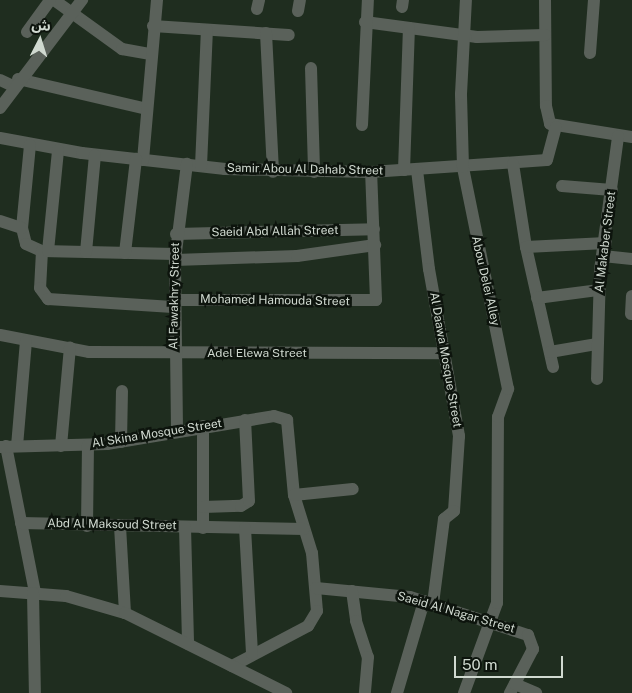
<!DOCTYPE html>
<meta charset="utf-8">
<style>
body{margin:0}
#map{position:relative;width:632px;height:693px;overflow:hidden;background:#1f2d1f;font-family:"Public Sans","Noto Sans Arabic",sans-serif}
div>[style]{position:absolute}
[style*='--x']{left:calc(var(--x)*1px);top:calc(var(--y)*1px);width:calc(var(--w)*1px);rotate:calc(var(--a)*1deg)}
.minor>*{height:12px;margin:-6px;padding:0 6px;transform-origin:6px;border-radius:6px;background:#5a615a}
span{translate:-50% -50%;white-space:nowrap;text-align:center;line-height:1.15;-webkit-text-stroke:5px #0d140d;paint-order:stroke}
.street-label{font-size:12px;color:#d0d9d0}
.north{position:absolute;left:15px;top:15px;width:50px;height:50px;-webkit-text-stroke:4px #0d140d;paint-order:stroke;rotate:5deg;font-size:14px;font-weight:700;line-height:20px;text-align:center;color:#d0d9d0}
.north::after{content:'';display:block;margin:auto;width:18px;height:22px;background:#d0d9d0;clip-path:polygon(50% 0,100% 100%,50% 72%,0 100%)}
.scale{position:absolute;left:454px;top:656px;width:109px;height:22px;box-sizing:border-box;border:2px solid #d0d9d0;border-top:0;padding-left:6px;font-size:15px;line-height:18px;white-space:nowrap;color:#d0d9d0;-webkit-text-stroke:4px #0d140d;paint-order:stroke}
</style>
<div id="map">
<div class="minor">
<i style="--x:54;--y:0;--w:84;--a:35.8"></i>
<i style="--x:122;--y:49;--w:29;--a:10"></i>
<i style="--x:545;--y:0;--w:106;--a:89.5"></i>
<i style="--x:546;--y:106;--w:18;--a:77"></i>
<i style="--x:550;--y:124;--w:83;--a:9"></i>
<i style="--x:402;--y:7;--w:7;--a:-82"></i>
<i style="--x:257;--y:9;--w:9;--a:-77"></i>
<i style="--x:298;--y:11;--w:11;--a:-80"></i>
<i style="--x:365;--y:22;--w:113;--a:7.6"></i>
<i style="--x:477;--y:37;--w:68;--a:-1.7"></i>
<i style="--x:153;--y:26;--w:136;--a:3.8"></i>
<i style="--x:27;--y:32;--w:39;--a:-54"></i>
<i style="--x:266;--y:33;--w:139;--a:87.1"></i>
<i style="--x:590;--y:53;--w:53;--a:-85.7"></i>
<i style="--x:311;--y:68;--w:104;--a:88.3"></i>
<i style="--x:18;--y:79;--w:132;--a:13.1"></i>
<i style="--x:0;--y:80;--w:14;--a:25"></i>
<i style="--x:0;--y:108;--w:136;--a:-52.8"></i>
<i style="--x:362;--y:125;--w:125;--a:-87.3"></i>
<i style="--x:0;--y:138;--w:83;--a:10.4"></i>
<i style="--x:82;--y:153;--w:144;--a:6.4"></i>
<i style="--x:225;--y:169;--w:146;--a:1.2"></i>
<i style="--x:371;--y:172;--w:176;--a:-3.9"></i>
<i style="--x:547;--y:160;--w:34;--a:-75"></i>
<i style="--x:30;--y:145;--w:83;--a:95.5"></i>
<i style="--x:22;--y:228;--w:16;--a:76"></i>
<i style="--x:26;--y:244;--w:17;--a:24"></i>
<i style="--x:42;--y:251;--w:133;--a:1.3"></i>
<i style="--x:143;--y:160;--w:161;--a:-85"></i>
<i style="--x:513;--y:164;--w:84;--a:81.1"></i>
<i style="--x:526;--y:247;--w:123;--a:77.3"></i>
<i style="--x:201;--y:166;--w:136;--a:-87.5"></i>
<i style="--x:404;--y:170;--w:142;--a:-88"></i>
<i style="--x:417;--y:170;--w:100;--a:83.1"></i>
<i style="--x:429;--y:269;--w:170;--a:79.8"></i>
<i style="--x:459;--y:436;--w:75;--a:93.8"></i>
<i style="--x:454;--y:511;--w:13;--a:141"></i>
<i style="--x:444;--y:519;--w:86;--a:97.4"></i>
<i style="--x:562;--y:186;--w:50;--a:4.6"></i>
<i style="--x:0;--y:221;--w:23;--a:18"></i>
<i style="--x:176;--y:234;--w:198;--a:-1.4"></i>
<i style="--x:526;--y:247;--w:80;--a:-2.9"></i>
<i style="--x:42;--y:251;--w:37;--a:93"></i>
<i style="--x:40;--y:288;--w:14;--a:54"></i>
<i style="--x:48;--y:299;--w:125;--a:3.7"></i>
<i style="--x:48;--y:251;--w:101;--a:-84.3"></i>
<i style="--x:86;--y:252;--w:97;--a:-84.7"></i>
<i style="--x:125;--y:253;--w:95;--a:-83.3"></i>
<i style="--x:603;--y:256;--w:29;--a:6"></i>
<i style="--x:175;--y:260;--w:122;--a:-1.9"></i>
<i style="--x:297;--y:256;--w:79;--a:-8"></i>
<i style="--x:537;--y:298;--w:63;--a:-7.4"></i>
<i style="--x:173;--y:300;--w:203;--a:0"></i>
<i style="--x:376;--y:300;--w:128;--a:-92.2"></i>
<i style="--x:631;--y:314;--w:18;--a:-87"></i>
<i style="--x:0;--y:335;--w:91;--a:10.8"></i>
<i style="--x:89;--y:352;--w:355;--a:0.2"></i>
<i style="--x:550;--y:352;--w:48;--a:-9.7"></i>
<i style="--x:597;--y:379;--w:109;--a:-88.4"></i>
<i style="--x:600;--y:270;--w:135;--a:-82.3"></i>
<i style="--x:203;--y:426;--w:102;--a:90"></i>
<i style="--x:177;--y:429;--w:169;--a:-90.7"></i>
<i style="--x:175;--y:260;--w:97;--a:-82.9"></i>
<i style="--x:121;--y:442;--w:51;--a:-88.9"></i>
<i style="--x:6;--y:446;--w:150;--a:78.8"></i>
<i style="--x:17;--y:446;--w:105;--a:-85.1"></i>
<i style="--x:61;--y:446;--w:99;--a:-84.8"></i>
<i style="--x:0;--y:447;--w:107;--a:-1.6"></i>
<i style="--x:107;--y:444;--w:169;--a:-9.5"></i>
<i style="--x:274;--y:416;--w:14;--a:17"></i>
<i style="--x:287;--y:420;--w:75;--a:84.7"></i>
<i style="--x:294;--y:495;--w:61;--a:72.8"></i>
<i style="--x:312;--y:553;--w:58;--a:85.1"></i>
<i style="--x:317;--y:611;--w:17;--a:121"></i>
<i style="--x:308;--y:626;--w:86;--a:152.2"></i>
<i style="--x:294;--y:495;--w:59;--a:-5.8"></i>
<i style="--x:203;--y:507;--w:38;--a:-2"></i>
<i style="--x:241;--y:506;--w:9;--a:-32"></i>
<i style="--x:249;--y:501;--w:81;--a:-92.8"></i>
<i style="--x:21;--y:523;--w:283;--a:1.2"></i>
<i style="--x:87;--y:526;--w:81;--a:-89.3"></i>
<i style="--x:120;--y:526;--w:87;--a:86.7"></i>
<i style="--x:185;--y:527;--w:117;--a:88.5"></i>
<i style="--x:245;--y:528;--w:126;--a:86.8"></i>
<i style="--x:316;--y:588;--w:94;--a:5.5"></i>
<i style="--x:410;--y:597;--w:124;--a:17.9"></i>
<i style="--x:528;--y:635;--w:15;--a:70"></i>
<i style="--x:533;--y:649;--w:50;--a:117.6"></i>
<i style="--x:0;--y:591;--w:66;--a:4.3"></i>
<i style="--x:66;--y:596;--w:61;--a:16.1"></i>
<i style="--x:125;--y:613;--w:180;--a:26.4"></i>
<i style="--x:352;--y:591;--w:30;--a:82"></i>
<i style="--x:356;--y:621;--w:38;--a:72"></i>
<i style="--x:368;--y:657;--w:36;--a:95"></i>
<i style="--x:33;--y:593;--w:100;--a:88.9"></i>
<i style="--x:515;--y:684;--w:23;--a:23"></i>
<i style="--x:397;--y:693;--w:96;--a:-73.6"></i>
<i style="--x:464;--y:693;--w:96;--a:-69.9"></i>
<i style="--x:497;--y:603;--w:186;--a:-89.7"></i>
<i style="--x:498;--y:417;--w:30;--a:-70"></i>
<i style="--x:508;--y:389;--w:227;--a:-101.5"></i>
<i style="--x:463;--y:167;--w:73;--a:-91.6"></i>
<i style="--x:461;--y:94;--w:94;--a:-87"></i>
</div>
<div class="street-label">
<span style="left:305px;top:170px;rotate:1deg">Samir Abou Al Dahab Street</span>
<span style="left:275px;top:232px;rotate:-1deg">Saeid Abd Allah Street</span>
<span style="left:606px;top:242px;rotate:-83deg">Al Makaber Street</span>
<span style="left:485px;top:281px;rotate:77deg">Abou Delei Alley</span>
<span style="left:175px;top:296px;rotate:-89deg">Al Fawakhry Street</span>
<span style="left:275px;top:301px;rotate:1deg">Mohamed Hamouda Street</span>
<span style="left:257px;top:354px">Adel Elewa Street</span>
<span style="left:445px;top:360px;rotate:80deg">Al Daawa Mosque Street</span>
<span style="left:157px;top:434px;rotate:-9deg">Al Skina Mosque Street</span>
<span style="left:112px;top:525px;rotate:1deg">Abd Al Maksoud Street</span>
<span style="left:456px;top:613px;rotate:16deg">Saeid Al Nagar Street</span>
</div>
<div class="north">ش</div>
<div class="scale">50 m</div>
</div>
